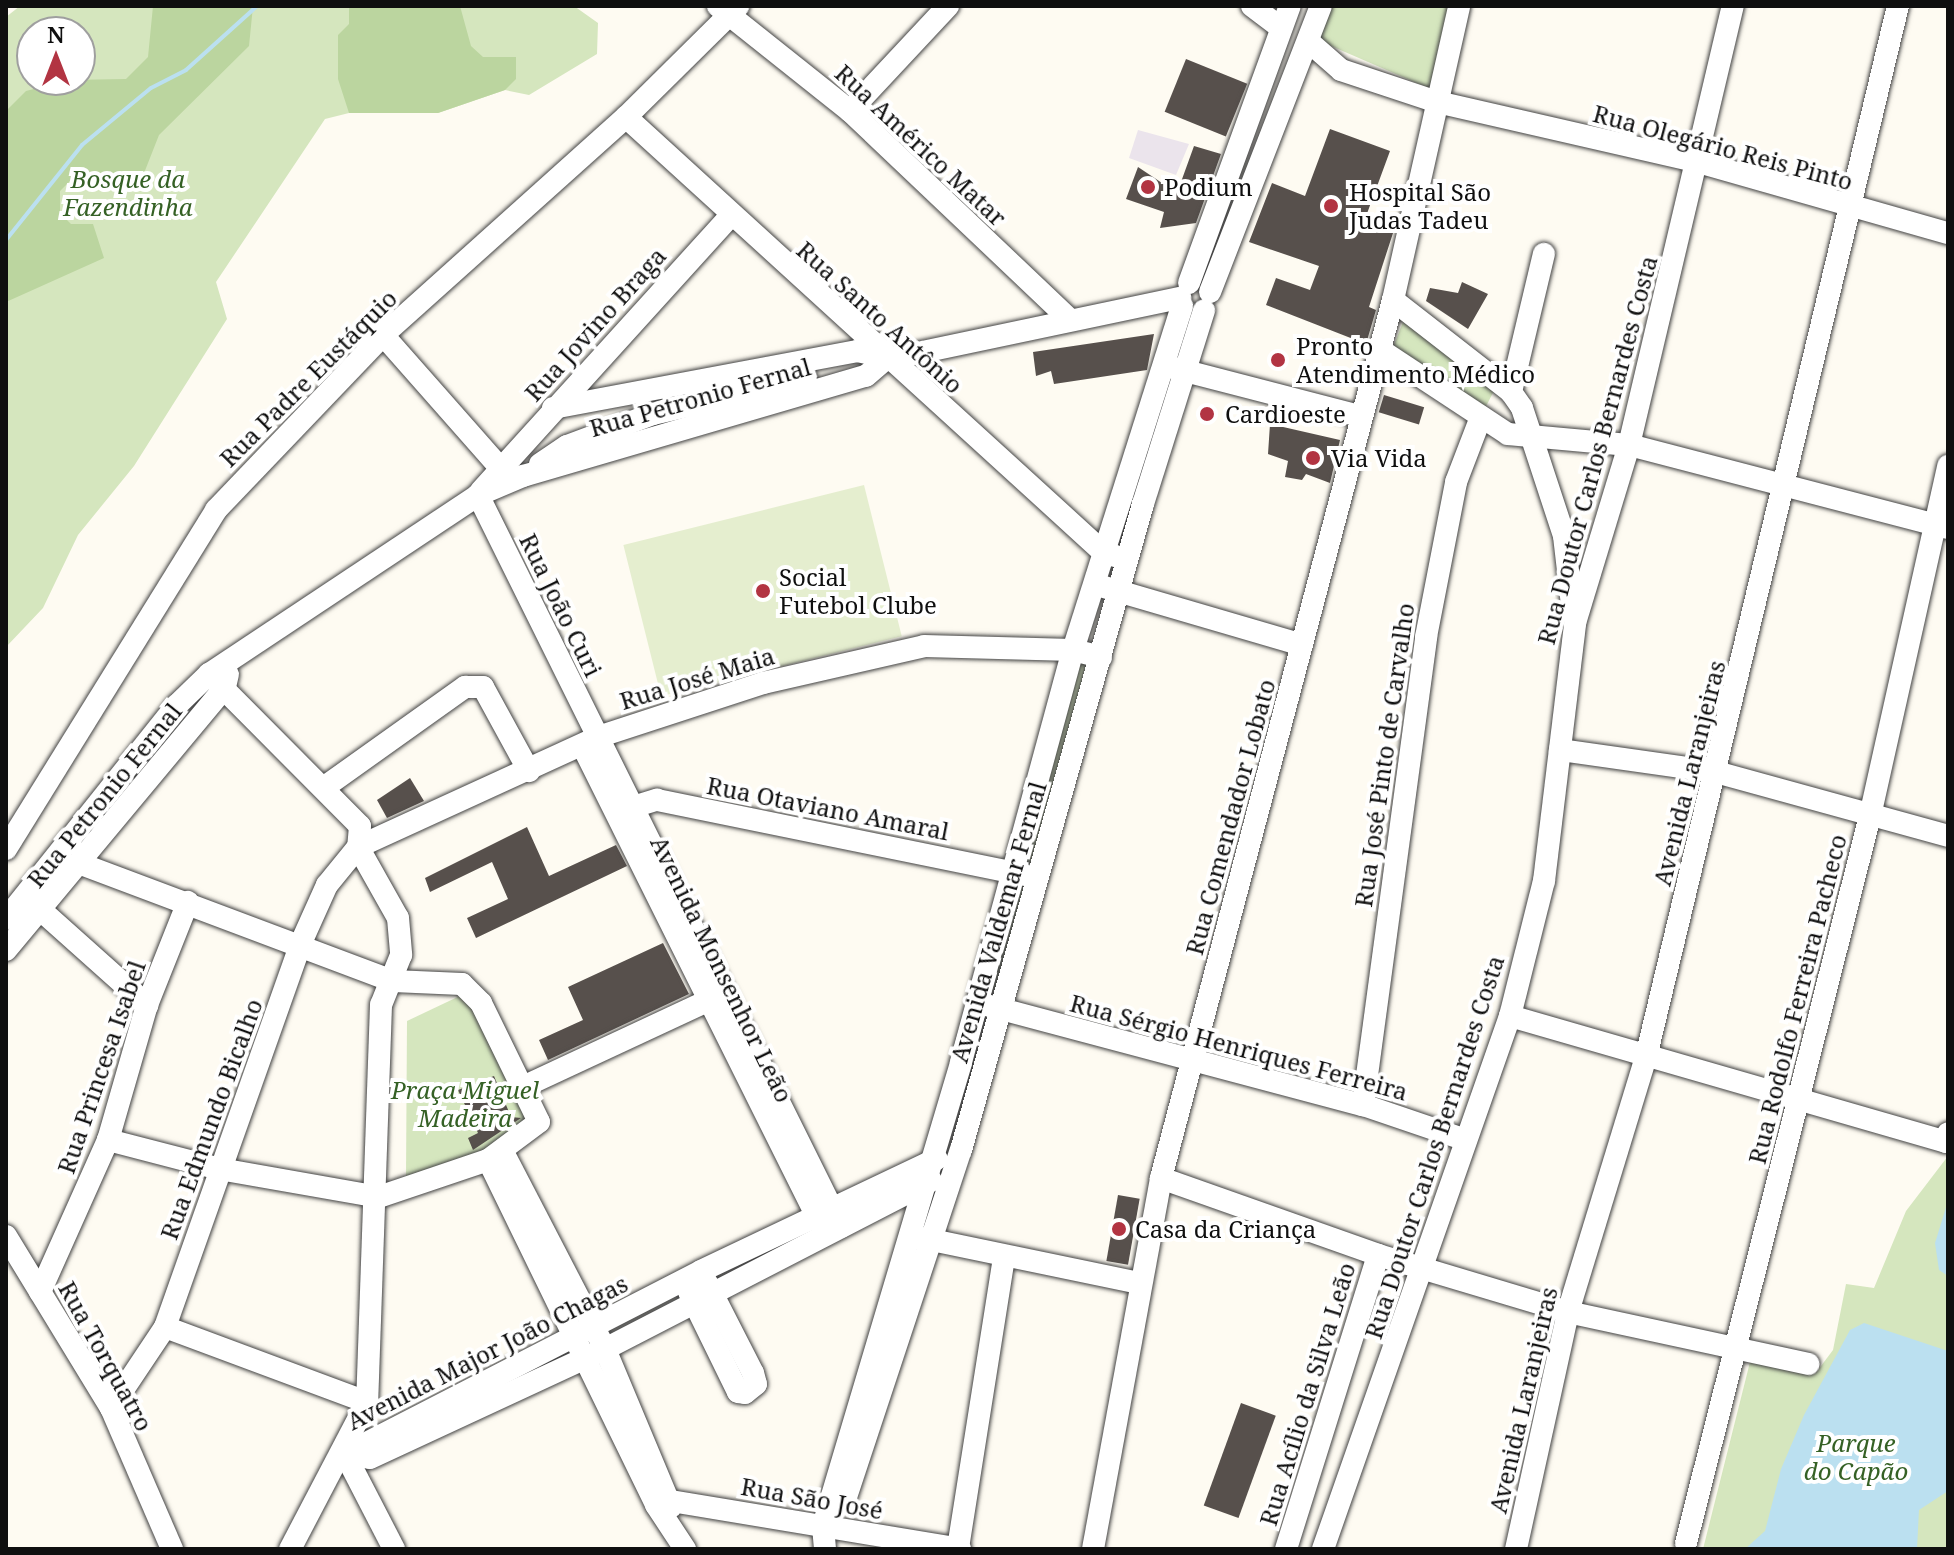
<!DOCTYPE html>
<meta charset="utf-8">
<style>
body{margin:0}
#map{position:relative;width:1954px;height:1555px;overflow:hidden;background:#fefbf2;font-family:"Noto Serif",serif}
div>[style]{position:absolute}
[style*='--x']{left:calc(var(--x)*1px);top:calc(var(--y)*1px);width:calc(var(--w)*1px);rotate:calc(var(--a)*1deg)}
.industrial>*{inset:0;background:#ebe4ec}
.green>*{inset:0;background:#d5e6be}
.forest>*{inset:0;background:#bbd59f}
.pitch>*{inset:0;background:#e5eecf;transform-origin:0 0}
.water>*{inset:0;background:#bbe0f0}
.stream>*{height:4px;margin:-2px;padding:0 2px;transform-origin:2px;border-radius:2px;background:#bbe0f0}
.building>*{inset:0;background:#57504c;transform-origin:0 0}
.roads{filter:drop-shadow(0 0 2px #424242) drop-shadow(0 0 2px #424242)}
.minor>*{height:22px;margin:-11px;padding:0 11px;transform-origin:11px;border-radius:11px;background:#fff}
.dots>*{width:22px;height:22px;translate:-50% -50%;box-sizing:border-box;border:4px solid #fff;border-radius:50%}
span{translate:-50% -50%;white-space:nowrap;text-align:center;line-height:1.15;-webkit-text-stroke:8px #fff;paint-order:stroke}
.street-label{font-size:24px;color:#0f0f0f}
.park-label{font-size:24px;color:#356125;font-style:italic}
.poi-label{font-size:24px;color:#0f0f0f}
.left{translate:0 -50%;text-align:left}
.frame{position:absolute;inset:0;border:8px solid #0f0f0f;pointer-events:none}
.north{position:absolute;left:16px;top:16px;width:80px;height:80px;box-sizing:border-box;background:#fff;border:2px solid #9f9f9f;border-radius:50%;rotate:0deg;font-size:22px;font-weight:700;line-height:32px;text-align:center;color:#0f0f0f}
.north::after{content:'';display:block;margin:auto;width:28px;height:36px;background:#b23442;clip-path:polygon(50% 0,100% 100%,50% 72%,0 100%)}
</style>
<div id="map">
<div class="industrial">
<i style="clip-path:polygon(1138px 130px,1189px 144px,1176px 175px,1129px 158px)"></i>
</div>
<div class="green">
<i style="clip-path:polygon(evenodd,20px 6px,574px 6px,598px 23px,597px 54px,529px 95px,505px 90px,438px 113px,349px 113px,325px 119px,216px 282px,227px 319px,134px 466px,78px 535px,43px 608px,6px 647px,6px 17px,20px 6px,32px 32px,80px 32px,80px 80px,32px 80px,32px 32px)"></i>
<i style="clip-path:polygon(1327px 6px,1453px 6px,1435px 91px,1315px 39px)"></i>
<i style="clip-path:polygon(1403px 322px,1496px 387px,1483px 412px,1390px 355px)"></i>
<i style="clip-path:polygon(1074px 651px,1099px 658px,997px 992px,987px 990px)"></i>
<i style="clip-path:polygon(466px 993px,535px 1118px,489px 1157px,406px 1176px,407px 1021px)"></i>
<i style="clip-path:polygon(1948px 1156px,1948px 1549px,1703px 1549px,1752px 1354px,1815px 1374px,1833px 1350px,1846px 1284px,1874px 1288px,1906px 1211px)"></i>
</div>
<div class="forest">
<i style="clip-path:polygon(153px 6px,253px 6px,249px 46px,159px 135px,137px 191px,115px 180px,71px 180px,60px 191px,60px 213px,71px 224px,93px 224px,104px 258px,6px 302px,6px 111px,26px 91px,68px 80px,126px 79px,148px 57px)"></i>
<i style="clip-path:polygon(349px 6px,460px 6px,471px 46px,483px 57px,516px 57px,516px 79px,505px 90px,438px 113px,349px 113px,338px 79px,338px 35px,349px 24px)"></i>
</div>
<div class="pitch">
<i style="left:864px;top:485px;width:156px;height:248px;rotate:76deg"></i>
</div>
<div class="water">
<i style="clip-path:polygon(1948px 1201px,1948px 1276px,1939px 1270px,1935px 1243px)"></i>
<i style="clip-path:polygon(1864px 1323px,1948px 1351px,1948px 1491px,1919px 1510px,1917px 1549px,1745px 1549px,1765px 1531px,1781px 1469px,1804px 1415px,1850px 1330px)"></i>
</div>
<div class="stream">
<i style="--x:6;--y:240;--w:122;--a:-51.3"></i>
<i style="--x:82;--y:145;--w:89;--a:-39.6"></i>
<i style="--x:151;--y:88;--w:39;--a:-27"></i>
<i style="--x:186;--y:70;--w:96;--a:-42"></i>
</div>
<div class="building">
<i style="left:1186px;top:59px;width:66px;height:57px;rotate:22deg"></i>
<i style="clip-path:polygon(1330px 129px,1390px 151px,1365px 219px,1394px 230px,1369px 307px,1376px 310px,1366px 344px,1266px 305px,1276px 278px,1310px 290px,1319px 266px,1249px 242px,1272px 183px,1305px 196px)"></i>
<i style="clip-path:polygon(1194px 146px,1221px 154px,1196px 223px,1160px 228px,1164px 212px,1126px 199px,1138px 167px,1177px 193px)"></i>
<i style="clip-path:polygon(1462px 282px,1488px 294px,1468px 329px,1426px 301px,1430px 288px,1458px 293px)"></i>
<i style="clip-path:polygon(1154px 334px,1147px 370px,1054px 384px,1051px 371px,1036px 376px,1033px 352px)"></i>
<i style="left:1384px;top:395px;width:42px;height:18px;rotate:17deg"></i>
<i style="clip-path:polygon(1270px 424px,1340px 440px,1330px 483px,1306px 474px,1302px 480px,1285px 477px,1288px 461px,1268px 454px)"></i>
<i style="clip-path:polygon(410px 778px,424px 801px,387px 818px,377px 800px)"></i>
<i style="clip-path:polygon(527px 827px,549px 876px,616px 845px,627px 866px,476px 938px,467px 918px,508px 899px,492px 862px,430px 892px,425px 878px)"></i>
<i style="clip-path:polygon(663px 943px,689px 994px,548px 1060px,539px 1040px,583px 1020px,568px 987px)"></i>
<i style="clip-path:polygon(494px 1076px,511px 1117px,521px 1118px,473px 1150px,468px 1138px,478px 1133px,458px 1090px)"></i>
<i style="left:1118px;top:1195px;width:22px;height:67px;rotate:10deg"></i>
<i style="left:1241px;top:1403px;width:37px;height:109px;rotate:20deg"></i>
</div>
<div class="roads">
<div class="minor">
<i style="--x:718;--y:6;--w:169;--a:38.5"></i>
<i style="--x:850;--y:111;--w:301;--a:43.5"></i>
<i style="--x:1252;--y:6;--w:36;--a:37"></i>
<i style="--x:1308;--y:41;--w:44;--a:41.3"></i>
<i style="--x:1341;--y:70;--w:101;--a:18.4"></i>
<i style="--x:1437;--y:102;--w:268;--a:12.9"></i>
<i style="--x:1698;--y:162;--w:260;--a:15.9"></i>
<i style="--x:850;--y:111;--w:144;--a:-47"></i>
<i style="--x:626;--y:117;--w:646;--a:42.36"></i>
<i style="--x:1103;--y:552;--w:13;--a:18"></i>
<i style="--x:1189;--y:283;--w:295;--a:-70"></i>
<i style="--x:1210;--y:292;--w:307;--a:-68.8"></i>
<i style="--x:1393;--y:300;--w:150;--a:37.9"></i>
<i style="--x:1511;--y:392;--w:19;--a:55"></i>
<i style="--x:1522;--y:408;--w:135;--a:71.8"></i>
<i style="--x:1564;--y:536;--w:79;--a:83.4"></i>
<i style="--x:383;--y:335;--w:179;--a:48.6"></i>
<i style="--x:1379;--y:349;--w:154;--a:33.4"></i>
<i style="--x:1508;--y:434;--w:121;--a:5.2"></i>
<i style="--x:1629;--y:445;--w:329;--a:14.6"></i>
<i style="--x:875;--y:362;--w:312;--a:-11.9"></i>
<i style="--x:1170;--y:367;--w:196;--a:14.5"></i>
<i style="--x:1511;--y:392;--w:142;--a:-76.6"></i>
<i style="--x:553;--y:408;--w:309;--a:-10.6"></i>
<i style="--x:857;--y:351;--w:30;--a:12"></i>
<i style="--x:540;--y:464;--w:32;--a:-34"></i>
<i style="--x:567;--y:446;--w:92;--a:-20.4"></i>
<i style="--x:653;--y:414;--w:157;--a:-13.2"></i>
<i style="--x:481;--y:491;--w:371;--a:-47.8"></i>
<i style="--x:478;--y:495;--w:817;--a:63.62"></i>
<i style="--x:1104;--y:587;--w:206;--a:16.3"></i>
<i style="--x:209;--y:674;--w:214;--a:45.2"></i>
<i style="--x:360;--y:826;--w:21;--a:95"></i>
<i style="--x:358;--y:847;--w:81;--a:60.6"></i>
<i style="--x:398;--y:918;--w:37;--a:85"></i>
<i style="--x:401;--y:955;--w:54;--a:111.8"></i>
<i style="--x:381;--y:1005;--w:397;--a:92"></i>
<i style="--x:367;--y:1402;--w:166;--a:117.6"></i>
<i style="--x:582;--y:745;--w:538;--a:63.53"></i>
<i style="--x:1560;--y:750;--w:158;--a:8"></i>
<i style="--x:1716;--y:772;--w:241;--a:15.4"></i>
<i style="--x:326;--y:786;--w:171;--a:-35.5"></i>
<i style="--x:465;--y:687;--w:18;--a:0"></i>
<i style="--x:483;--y:687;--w:96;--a:61.3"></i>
<i style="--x:620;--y:811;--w:39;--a:-17"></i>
<i style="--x:657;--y:800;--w:376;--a:11.5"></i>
<i style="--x:6;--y:849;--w:399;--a:-58.2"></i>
<i style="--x:216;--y:510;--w:242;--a:-46.3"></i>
<i style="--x:383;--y:335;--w:326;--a:-41.9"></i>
<i style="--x:626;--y:117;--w:158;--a:-44.7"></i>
<i style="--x:81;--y:864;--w:333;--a:20.6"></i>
<i style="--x:393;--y:981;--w:69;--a:2.5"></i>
<i style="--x:462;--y:984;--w:27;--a:45"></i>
<i style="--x:481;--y:1003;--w:132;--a:64"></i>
<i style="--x:539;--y:1122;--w:64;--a:143.3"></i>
<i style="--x:488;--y:1160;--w:115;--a:161.3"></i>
<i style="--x:379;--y:1197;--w:161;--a:-170"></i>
<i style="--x:220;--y:1169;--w:116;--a:-165.5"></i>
<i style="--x:43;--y:912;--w:140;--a:41.8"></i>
<i style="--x:6;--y:919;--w:273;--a:-51.4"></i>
<i style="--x:176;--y:706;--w:46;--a:-44.1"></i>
<i style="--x:209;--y:674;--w:323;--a:-33.6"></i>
<i style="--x:478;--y:495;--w:49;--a:-22.9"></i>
<i style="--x:523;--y:476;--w:357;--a:-16.3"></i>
<i style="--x:866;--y:376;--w:28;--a:-41"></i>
<i style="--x:6;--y:950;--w:342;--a:-50.2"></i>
<i style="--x:225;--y:687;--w:13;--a:-77"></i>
<i style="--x:986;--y:1005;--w:390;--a:14.9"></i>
<i style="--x:1363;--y:1105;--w:106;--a:18.8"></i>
<i style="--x:1510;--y:1016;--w:454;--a:16.1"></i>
<i style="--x:1946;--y:1142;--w:9;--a:-77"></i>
<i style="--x:525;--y:1086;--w:215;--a:-25"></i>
<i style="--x:1363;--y:1105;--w:472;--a:-82.3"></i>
<i style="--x:1426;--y:637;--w:158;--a:-79"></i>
<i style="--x:1456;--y:482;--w:70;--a:-69"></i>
<i style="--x:503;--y:1152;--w:222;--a:62.6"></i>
<i style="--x:605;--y:1349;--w:171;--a:67.3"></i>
<i style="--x:488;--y:1160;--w:384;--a:64"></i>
<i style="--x:656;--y:1505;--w:53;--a:56.6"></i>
<i style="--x:1161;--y:1178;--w:230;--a:19.5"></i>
<i style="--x:1378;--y:1255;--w:198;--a:16.7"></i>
<i style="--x:1568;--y:1312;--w:246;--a:12.2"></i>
<i style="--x:6;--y:1236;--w:202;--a:58.6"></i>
<i style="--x:111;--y:1408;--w:154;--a:66.6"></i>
<i style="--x:922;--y:1238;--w:223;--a:11.7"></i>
<i style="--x:40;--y:1292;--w:167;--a:-65.9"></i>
<i style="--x:108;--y:1140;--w:141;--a:-73.9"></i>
<i style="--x:147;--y:1005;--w:111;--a:-68.3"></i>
<i style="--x:689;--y:1292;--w:111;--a:63.9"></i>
<i style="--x:738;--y:1392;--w:7;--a:8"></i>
<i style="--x:745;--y:1393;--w:14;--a:-39"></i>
<i style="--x:756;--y:1384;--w:11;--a:-105"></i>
<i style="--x:753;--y:1373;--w:101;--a:-117.1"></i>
<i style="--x:165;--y:1327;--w:215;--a:20.4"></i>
<i style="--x:111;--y:1408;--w:97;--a:-56.3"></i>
<i style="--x:165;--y:1327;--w:405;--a:-70.5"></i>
<i style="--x:300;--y:945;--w:66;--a:-65.8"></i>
<i style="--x:327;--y:885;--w:49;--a:-50.8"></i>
<i style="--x:358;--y:847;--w:264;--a:-24.6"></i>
<i style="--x:598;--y:737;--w:174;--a:-18.1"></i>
<i style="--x:763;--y:683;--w:165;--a:-12.9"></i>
<i style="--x:924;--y:646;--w:149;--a:1.5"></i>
<i style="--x:1073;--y:650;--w:29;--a:14"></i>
<i style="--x:345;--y:1454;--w:400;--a:-27.2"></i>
<i style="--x:701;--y:1271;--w:261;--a:-25.4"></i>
<i style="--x:345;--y:1454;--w:25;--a:9"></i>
<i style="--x:370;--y:1458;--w:259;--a:-24.9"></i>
<i style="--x:605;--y:1349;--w:367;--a:-27.3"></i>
<i style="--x:345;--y:1454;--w:107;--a:62.7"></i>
<i style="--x:846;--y:1497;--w:366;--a:-71.7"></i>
<i style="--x:961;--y:1150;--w:671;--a:-74.27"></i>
<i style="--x:1143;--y:504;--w:203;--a:-72.5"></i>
<i style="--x:658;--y:1505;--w:14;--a:-17"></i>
<i style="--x:671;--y:1501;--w:293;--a:9.4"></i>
<i style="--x:1686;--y:1543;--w:750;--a:-75.8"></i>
<i style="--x:1870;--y:816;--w:359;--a:-77.4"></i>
<i style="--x:958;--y:1548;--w:295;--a:-81"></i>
<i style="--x:825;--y:1549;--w:23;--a:-95"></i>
<i style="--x:823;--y:1526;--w:484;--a:-73.4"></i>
<i style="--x:961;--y:1062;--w:427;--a:-74.8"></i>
<i style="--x:1073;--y:650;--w:361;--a:-72.4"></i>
<i style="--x:1093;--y:1549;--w:377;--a:-79.6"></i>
<i style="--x:1161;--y:1178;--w:908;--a:-75.2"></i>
<i style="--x:1393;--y:300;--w:301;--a:-77.3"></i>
<i style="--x:1286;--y:1549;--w:308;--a:-72.6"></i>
<i style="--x:1323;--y:1549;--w:565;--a:-70.67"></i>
<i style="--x:1510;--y:1016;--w:139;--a:-75.9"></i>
<i style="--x:1544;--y:881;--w:260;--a:-83.1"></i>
<i style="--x:1575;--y:623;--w:186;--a:-73.1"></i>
<i style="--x:1629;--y:445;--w:451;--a:-76.7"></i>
<i style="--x:1516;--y:1549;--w:243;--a:-77.6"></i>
<i style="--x:1568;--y:1312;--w:267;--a:-73"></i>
<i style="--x:1646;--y:1057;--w:1081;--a:-76.52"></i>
</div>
</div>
<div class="dots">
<i style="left:1148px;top:187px;background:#b23442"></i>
<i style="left:1331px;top:206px;background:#b23442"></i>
<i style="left:1278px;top:360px;background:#b23442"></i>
<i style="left:1207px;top:414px;background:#b23442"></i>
<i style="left:1313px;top:458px;background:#b23442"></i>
<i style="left:763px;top:591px;background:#b23442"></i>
<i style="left:1119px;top:1229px;background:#b23442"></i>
</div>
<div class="street-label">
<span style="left:921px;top:145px;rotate:43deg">Rua Américo Matar</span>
<span style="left:1723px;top:147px;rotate:15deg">Rua Olegário Reis Pinto</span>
<span style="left:880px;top:317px;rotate:42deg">Rua Santo Antônio</span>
<span style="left:595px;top:324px;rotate:-48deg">Rua Jovino Braga</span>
<span style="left:308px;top:378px;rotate:-45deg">Rua Padre Eustáquio</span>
<span style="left:700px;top:397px;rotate:-16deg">Rua Petronio Fernal</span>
<span style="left:1597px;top:450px;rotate:-75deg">Rua Doutor Carlos Bernardes Costa</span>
<span style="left:561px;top:605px;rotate:64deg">Rua João Curi</span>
<span style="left:697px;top:678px;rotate:-17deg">Rua José Maia</span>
<span style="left:1384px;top:755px;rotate:-82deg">Rua José Pinto de Carvalho</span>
<span style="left:1689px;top:773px;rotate:-76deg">Avenida Laranjeiras</span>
<span style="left:104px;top:795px;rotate:-51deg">Rua Petronio Fernal</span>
<span style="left:828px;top:808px;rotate:11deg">Rua Otaviano Amaral</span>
<span style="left:1230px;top:817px;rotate:-75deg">Rua Comendador Lobato</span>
<span style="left:998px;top:922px;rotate:-74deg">Avenida Valdemar Fernal</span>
<span style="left:722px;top:969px;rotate:64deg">Avenida Monsenhor Leão</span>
<span style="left:1797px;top:999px;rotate:-76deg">Rua Rodolfo Ferreira Pacheco</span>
<span style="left:1239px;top:1047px;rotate:15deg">Rua Sérgio Henriques Ferreira</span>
<span style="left:101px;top:1067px;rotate:-71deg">Rua Princesa Isabel</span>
<span style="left:211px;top:1119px;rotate:-70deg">Rua Edmundo Bicalho</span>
<span style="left:1434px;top:1147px;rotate:-72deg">Rua Doutor Carlos Bernardes Costa</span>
<span style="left:487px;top:1352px;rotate:-27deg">Avenida Major João Chagas</span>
<span style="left:106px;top:1356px;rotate:61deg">Rua Torquatro</span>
<span style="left:1307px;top:1394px;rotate:-73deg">Rua Acílio da Silva Leão</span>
<span style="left:1523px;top:1400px;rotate:-77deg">Avenida Laranjeiras</span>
<span style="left:812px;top:1498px;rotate:10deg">Rua São José</span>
</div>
<div class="park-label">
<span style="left:128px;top:193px">Bosque da<br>Fazendinha</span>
<span style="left:465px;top:1104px">Praça Miguel<br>Madeira</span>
<span style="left:1856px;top:1457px">Parque<br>do Capão</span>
</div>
<div class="poi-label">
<span class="left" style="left:1164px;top:187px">Podium</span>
<span class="left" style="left:1349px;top:206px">Hospital São<br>Judas Tadeu</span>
<span class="left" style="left:1296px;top:360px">Pronto<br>Atendimento Médico</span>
<span class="left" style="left:1225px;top:414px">Cardioeste</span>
<span class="left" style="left:1331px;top:458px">Via Vida</span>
<span class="left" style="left:779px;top:591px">Social<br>Futebol Clube</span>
<span class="left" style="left:1135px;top:1229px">Casa da Criança</span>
</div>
<div class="frame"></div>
<div class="north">N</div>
</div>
